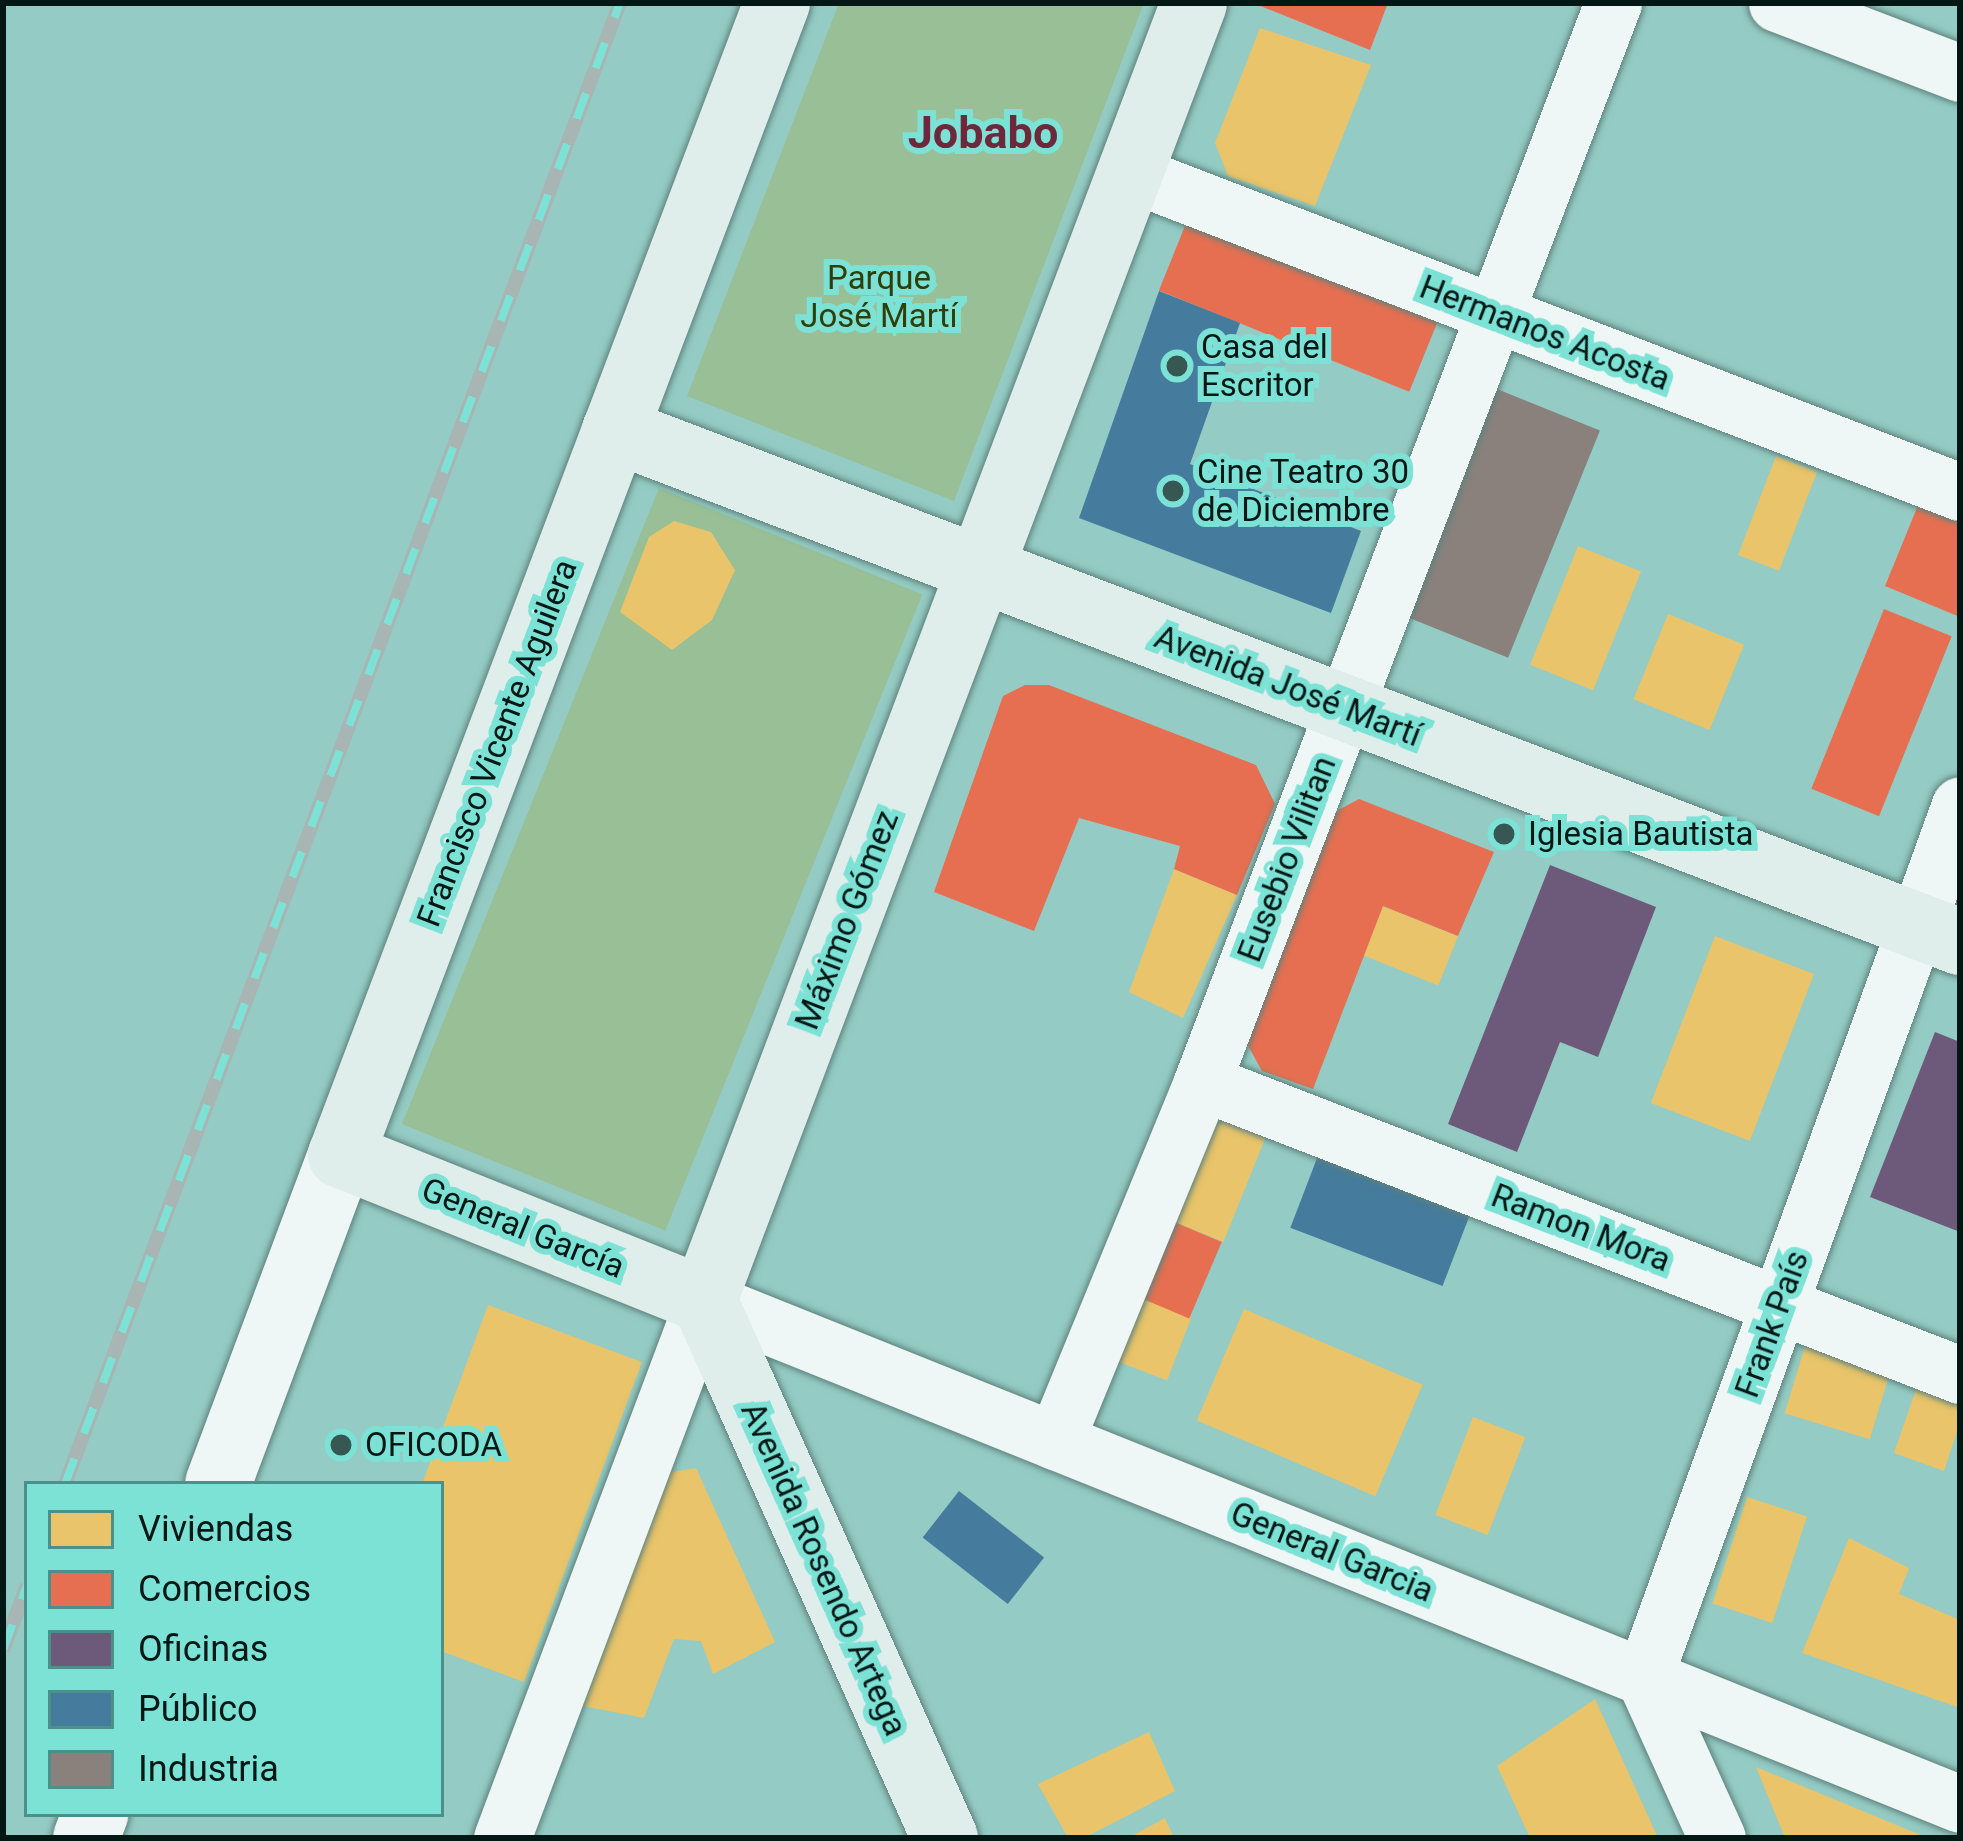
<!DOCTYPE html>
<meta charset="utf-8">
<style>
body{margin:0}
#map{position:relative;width:1963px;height:1841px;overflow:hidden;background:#94cbc4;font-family:Roboto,sans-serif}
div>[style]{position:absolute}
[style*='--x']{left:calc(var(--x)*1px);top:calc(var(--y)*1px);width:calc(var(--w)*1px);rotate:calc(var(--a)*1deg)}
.green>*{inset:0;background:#98bf96;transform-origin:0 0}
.homes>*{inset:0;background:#e9c46a;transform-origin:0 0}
.shops>*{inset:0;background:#e76f51;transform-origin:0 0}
.offices>*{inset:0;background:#6d597a}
.public>*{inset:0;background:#457b9d;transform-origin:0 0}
.industry>*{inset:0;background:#8a817c;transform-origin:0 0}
.roads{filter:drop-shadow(0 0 3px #5e817c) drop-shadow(0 0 3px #5e817c)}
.minor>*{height:57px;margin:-28.5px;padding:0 28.5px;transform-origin:28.5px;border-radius:28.5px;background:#eff7f6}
.tertiary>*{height:66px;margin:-33px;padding:0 33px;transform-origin:33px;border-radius:33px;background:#eff7f6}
.secondary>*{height:66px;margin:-33px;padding:0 33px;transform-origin:33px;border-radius:33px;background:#dfedeb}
.rail>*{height:14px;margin-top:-7px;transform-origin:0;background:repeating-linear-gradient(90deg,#7de2d6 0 27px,#a8b5b3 0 54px);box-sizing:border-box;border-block:3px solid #a8b5b3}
.dots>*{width:33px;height:33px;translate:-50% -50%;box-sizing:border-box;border:6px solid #7de2d6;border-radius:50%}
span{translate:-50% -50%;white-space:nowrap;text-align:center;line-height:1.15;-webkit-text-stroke:12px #7de2d6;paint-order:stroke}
.park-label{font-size:33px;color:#2f3f0c}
.street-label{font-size:33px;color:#031815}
.poi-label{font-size:33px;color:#031815}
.left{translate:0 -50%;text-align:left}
.district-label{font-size:45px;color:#6e283b;font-weight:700}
.frame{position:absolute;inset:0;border:6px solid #031815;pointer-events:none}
.legend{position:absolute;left:24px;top:1481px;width:420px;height:336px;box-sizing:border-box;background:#7de2d6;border:3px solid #4c9189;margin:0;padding:15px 21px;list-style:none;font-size:36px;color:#031815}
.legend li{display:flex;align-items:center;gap:24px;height:60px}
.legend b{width:60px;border:3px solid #4c9189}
</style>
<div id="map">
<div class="green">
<i style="clip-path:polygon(839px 3px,1144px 3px,954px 501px,687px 396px)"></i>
<i style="left:659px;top:488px;width:284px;height:686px;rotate:22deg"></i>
</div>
<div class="homes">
<i style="clip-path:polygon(1260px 28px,1371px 65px,1315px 206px,1228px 176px,1215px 143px)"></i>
<i style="left:1776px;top:456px;width:44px;height:106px;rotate:21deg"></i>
<i style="clip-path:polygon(674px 521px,711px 532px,735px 570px,712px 620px,672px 650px,620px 612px,649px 537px)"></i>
<i style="left:1578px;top:546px;width:68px;height:128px;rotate:22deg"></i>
<i style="left:1668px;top:614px;width:82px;height:92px;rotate:22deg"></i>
<i style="clip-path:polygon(1174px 869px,1237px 895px,1183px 1018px,1129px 992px)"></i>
<i style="left:1383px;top:906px;width:81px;height:53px;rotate:22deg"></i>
<i style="left:1715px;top:936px;width:106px;height:179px;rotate:21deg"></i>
<i style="left:1217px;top:1111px;width:55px;height:119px;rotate:22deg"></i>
<i style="left:1142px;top:1298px;width:53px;height:68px;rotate:21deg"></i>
<i style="clip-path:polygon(488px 1305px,642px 1362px,524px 1682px,441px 1651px,441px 1484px,422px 1484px)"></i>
<i style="left:1244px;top:1309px;width:194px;height:121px;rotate:23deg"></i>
<i style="left:1810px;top:1330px;width:89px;height:87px;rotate:17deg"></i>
<i style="clip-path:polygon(1921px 1375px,1960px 1389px,1960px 1423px,1944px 1471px,1894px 1453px)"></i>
<i style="left:1473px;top:1417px;width:56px;height:105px;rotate:21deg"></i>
<i style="clip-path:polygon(696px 1468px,775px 1642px,713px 1674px,701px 1641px,674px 1639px,644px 1718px,583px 1706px,667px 1473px)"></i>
<i style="left:1747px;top:1497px;width:63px;height:112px;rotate:18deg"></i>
<i style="clip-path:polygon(1849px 1538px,1909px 1568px,1899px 1594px,1960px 1620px,1960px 1708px,1802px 1653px)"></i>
<i style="clip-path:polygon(1595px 1699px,1658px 1838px,1530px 1838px,1497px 1766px)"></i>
<i style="clip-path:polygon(1149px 1732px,1175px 1791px,1084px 1838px,1068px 1838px,1038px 1784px)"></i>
<i style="clip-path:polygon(1756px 1767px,1928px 1838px,1785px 1838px)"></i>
<i style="clip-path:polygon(1165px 1818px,1174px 1838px,1128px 1838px)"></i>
</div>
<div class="shops">
<i style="clip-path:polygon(1253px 3px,1388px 3px,1370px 50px)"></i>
<i style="left:1187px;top:221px;width:270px;height:75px;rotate:22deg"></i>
<i style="clip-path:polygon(1921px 498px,1960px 514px,1960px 617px,1885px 586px)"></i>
<i style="left:1884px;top:609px;width:73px;height:194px;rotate:22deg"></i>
<i style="clip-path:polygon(1025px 685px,1049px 685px,1256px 765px,1275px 804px,1237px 895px,1174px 869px,1180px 846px,1079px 818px,1034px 931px,934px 892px,1003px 696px)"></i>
<i style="clip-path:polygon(1359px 799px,1494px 852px,1458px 936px,1383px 906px,1313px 1089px,1262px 1071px,1246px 1042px,1333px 813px)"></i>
<i style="left:1172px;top:1221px;width:54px;height:83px;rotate:23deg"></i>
</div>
<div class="offices">
<i style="clip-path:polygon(1550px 865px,1656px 907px,1598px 1057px,1560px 1042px,1517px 1152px,1448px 1124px)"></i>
<i style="clip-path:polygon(1935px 1032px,1960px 1042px,1960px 1232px,1870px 1197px)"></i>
</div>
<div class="public">
<i style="clip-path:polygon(1159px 291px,1240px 323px,1190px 464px,1361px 531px,1331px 613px,1079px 518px)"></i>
<i style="left:1319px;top:1153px;width:163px;height:80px;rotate:21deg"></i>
<i style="left:959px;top:1491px;width:108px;height:59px;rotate:38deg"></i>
</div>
<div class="industry">
<i style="left:1497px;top:389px;width:111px;height:245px;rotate:22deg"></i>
</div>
<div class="roads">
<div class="minor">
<i style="--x:1777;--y:3;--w:196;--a:20.9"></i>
<i style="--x:1130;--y:173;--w:889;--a:21.02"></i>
<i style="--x:1202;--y:1082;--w:813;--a:21.13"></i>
<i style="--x:1055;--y:1441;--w:388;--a:-67.7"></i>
<i style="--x:1202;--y:1082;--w:1155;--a:-69.15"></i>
<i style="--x:502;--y:1838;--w:575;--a:-69.42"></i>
<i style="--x:704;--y:1300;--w:1353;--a:21.86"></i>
<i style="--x:1717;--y:1838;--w:177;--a:-114.4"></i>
<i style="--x:1644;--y:1677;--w:927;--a:-70.08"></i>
</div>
<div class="tertiary">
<i style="--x:218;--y:1484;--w:351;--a:-69.5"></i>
<i style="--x:86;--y:1838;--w:26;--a:-69"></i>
</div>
<div class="secondary">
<i style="--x:615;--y:430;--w:1439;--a:20.84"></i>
<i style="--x:704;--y:1300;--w:391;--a:-158.2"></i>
<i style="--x:341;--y:1155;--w:1232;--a:-69.27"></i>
<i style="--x:704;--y:1300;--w:1386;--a:-69.3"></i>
<i style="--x:704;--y:1300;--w:590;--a:65.87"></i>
</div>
</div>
<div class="rail">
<i style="--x:65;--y:1484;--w:1582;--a:-69.46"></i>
<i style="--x:3;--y:1650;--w:69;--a:-69.7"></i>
</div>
<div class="dots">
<i style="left:1177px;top:366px;background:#365752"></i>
<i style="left:1173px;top:491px;background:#365752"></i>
<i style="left:1504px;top:834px;background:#365752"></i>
<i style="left:341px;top:1445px;background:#365752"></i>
</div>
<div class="park-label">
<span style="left:879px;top:297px">Parque<br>José Martí</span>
</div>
<div class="street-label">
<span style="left:1545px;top:333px;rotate:21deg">Hermanos Acosta</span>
<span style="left:1288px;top:686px;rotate:21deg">Avenida José Martí</span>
<span style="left:497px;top:743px;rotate:-69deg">Francisco Vicente Aguilera</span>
<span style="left:1287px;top:859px;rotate:-69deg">Eusebio Vilitan</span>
<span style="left:847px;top:920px;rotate:-69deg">Máximo Gómez</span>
<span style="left:523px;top:1228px;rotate:22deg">General García</span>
<span style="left:1581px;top:1228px;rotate:21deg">Ramon Mora</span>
<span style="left:1772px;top:1324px;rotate:-70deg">Frank País</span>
<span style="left:1332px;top:1552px;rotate:22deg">General Garcia</span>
<span style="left:824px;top:1569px;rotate:66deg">Avenida Rosendo Artega</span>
</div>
<div class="poi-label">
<span class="left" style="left:1201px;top:366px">Casa del<br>Escritor</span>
<span class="left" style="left:1197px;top:491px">Cine Teatro 30<br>de Diciembre</span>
<span class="left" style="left:1528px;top:834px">Iglesia Bautista</span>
<span class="left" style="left:365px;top:1445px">OFICODA</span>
</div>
<div class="district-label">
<span style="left:983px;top:133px">Jobabo</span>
</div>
<div class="frame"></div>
<ul class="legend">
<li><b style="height:33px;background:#e9c46a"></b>Viviendas</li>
<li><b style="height:33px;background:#e76f51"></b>Comercios</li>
<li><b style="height:33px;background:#6d597a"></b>Oficinas</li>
<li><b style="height:33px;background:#457b9d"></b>Público</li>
<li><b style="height:33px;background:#8a817c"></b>Industria</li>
</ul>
</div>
